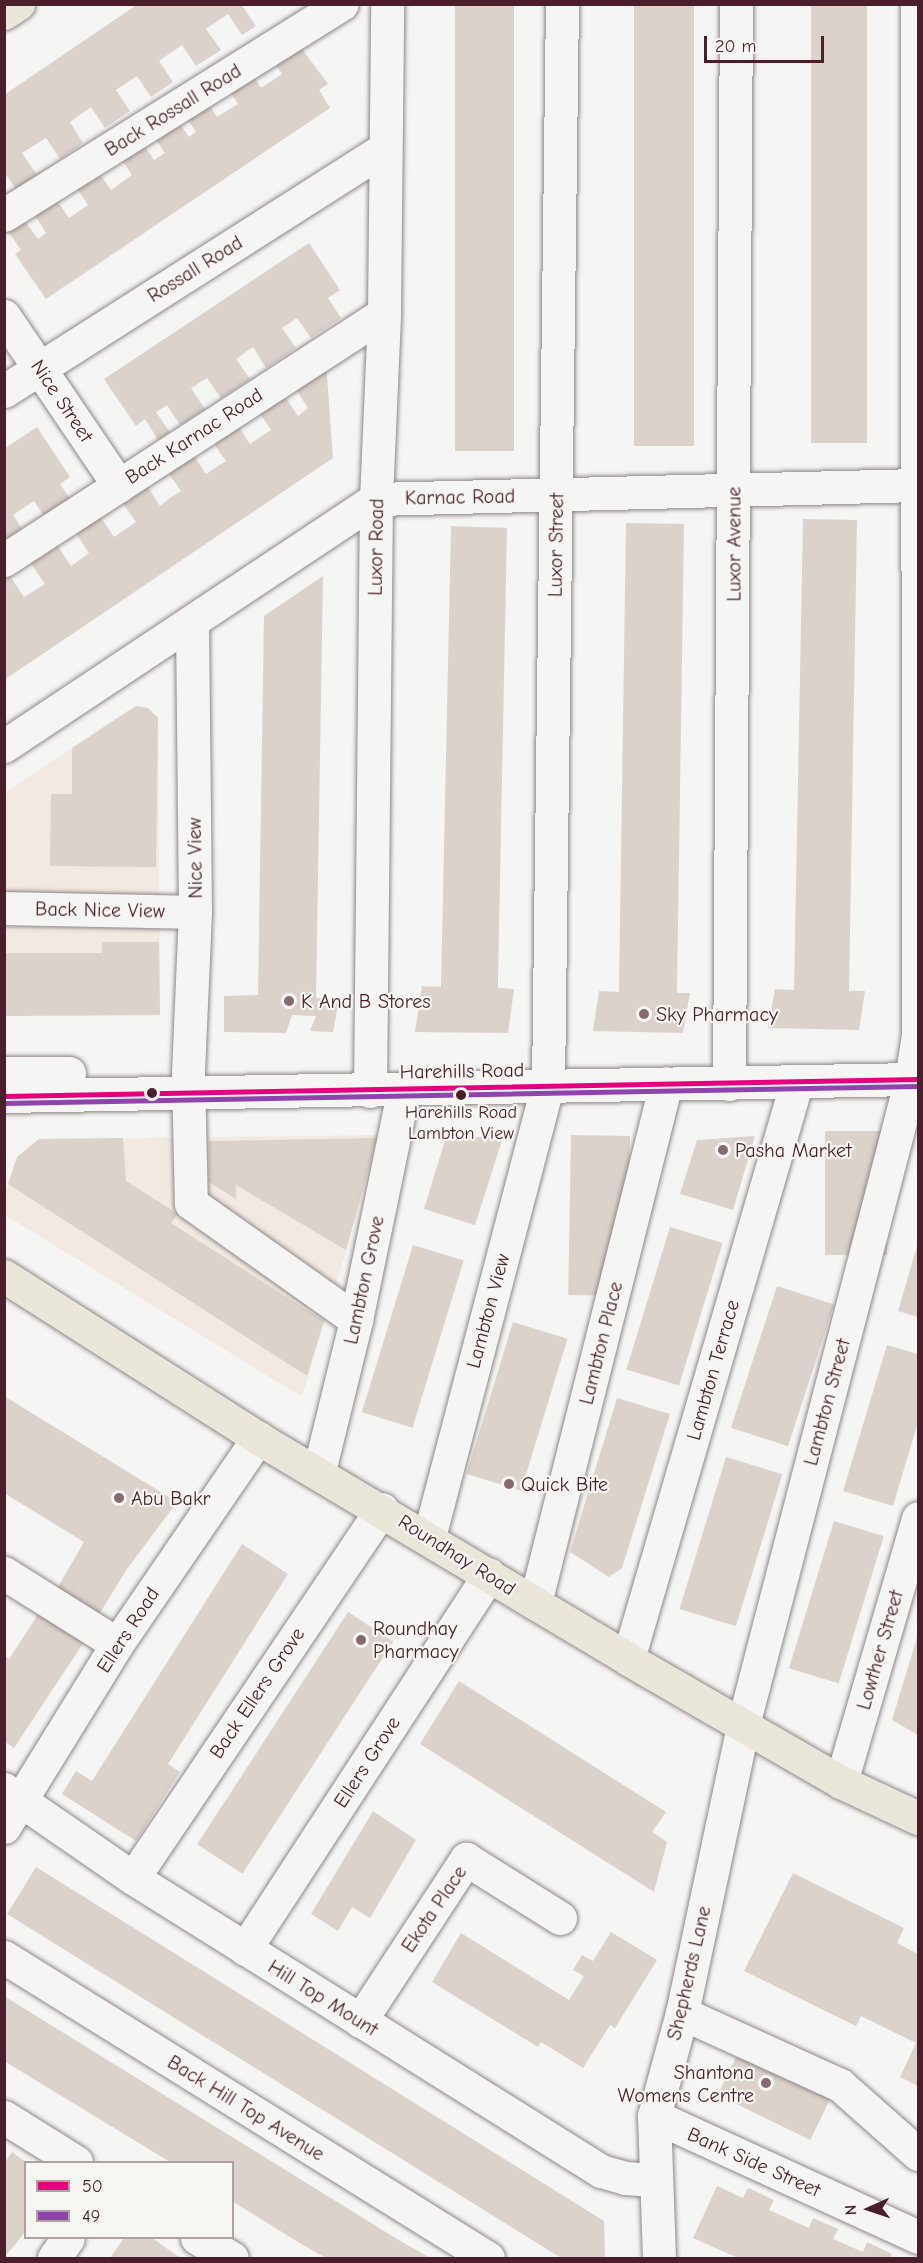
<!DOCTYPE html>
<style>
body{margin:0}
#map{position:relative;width:923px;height:2263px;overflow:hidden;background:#f5f5f3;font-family:"Comic Neue",sans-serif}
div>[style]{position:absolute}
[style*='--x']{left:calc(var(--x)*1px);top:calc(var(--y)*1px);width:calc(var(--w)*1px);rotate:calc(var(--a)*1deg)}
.built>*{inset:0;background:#f2eae2}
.building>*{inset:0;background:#dbd2cb;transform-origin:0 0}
.roads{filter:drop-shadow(0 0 2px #8f8788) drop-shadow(0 0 2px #8f8788)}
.minor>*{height:33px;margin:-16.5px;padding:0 16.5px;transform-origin:16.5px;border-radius:16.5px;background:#f5f5f3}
.major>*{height:33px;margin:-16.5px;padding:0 16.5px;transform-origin:16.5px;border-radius:16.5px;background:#eae7da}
.bus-1>*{height:4.5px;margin:-2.25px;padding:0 2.25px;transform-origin:2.25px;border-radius:2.25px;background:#e5007d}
.bus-2>*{height:4.5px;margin:-2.25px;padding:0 2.25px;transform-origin:2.25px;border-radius:2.25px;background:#8e44ad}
.dots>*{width:16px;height:16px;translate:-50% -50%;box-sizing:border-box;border:3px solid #f6f6f2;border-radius:50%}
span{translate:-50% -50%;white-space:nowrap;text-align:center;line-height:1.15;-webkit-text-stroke:4.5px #f6f6f2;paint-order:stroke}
.bus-label{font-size:18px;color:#4a1f2b}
.street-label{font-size:20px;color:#4a1f2b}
.poi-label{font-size:20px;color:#4a1f2b}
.left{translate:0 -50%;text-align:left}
.right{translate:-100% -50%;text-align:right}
.frame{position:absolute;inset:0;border:6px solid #4a1f2b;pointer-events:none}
.legend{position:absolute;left:24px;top:2161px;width:210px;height:78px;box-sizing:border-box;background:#f6f6f2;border:2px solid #b1a0a2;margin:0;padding:8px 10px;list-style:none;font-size:18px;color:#4a1f2b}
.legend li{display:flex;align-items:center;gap:12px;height:30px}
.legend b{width:30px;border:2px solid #b1a0a2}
.north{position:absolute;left:839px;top:2179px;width:60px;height:60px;-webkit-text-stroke:4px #f6f6f2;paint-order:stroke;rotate:267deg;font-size:16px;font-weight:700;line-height:24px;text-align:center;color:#4a1f2b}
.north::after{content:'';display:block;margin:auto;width:21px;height:27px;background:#4a1f2b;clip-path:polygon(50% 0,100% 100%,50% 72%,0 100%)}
.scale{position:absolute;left:704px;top:36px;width:120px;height:27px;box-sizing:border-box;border:3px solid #4a1f2b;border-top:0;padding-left:8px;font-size:18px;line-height:21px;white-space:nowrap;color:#4a1f2b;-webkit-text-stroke:4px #f6f6f2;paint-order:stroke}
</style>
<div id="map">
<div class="built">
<i style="clip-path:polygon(142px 706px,158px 718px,160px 1015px,5px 1016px,5px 793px,130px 709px)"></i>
<i style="clip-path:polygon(381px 1135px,302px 1397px,5px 1215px,5px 1194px,17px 1157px,39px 1139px)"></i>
</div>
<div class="building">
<i style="clip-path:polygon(138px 4px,241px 4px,256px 26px,242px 35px,228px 14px,219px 20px,206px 29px,221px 50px,196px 66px,182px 45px,159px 61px,173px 82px,151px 97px,137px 76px,116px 90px,130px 111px,105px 128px,91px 107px,70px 122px,83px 143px,60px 159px,46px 138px,22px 153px,37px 175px,16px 189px,4px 172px,4px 95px)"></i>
<i style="left:455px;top:4px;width:59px;height:447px"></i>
<i style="left:634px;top:4px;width:60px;height:442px"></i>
<i style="left:811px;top:4px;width:56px;height:439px"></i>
<i style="clip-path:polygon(294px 38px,328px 84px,319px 90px,330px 108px,46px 299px,15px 254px,21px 250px,8px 231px,24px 220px,38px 239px,46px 233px,34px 214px,56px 199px,69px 218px,88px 205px,75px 186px,97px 170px,111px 190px,132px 175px,119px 156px,141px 141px,154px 160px,165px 153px,152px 134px,176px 118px,189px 137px,196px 132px,183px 112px,205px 98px,217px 117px,238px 104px,225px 85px,249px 69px,261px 88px,282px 74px,269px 55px)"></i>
<i style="clip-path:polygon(309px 243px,340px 290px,328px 298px,341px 318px,311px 338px,297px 318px,282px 328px,296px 348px,266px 368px,253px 347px,236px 359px,250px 379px,221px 398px,207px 378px,191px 388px,205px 409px,180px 425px,167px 405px,156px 412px,170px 432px,158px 440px,145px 419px,136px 426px,104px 379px)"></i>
<i style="clip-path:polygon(326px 363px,333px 458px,4px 680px,4px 580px,10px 576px,24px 597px,45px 584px,30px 562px,57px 545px,71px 566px,81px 559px,89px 553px,75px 532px,100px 516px,114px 537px,136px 522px,121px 501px,146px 484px,160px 506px,173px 496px,181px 491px,166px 470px,192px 453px,206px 474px,226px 461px,211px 440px,236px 423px,250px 444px,271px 430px,257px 409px,282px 392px,298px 416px,308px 408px,293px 385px)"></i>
<i style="clip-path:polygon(37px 427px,70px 477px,60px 484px,73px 503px,47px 521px,34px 501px,13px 515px,26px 535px,4px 549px,4px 449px)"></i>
<i style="clip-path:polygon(803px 519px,857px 520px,849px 991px,865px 991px,859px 1030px,768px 1028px,775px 989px,794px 990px)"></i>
<i style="clip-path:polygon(626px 523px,684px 524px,677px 993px,690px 993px,683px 1033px,593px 1031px,599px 991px,619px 992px)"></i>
<i style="clip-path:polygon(451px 526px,507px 528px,498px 980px,498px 988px,514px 989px,508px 1033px,415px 1032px,422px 986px,441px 987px)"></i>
<i style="clip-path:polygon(323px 576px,316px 998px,339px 999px,333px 1032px,310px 1031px,316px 1016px,292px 1015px,286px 1033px,224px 1032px,224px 996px,258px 995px,264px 616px)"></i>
<i style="clip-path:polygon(136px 706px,148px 708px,158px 718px,156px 867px,50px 866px,51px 794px,72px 794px,72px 748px)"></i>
<i style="clip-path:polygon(102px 942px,159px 942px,160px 1015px,4px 1016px,4px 953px,102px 953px)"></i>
<i style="left:825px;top:1131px;width:62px;height:124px"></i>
<i style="left:571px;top:1135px;width:59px;height:160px;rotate:1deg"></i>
<i style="clip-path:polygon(755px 1136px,733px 1210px,680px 1194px,697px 1140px)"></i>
<i style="clip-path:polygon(446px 1137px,503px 1137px,475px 1225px,424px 1209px)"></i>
<i style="clip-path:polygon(123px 1138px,126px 1181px,178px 1214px,171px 1223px,324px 1321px,307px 1376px,8px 1184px,17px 1157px,39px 1139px)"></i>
<i style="clip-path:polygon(377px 1138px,346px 1250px,236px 1185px,236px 1199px,209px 1182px,209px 1141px)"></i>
<i style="left:670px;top:1227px;width:55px;height:149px;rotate:17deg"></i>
<i style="clip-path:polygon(918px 1243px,918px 1317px,898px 1311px)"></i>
<i style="left:413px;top:1245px;width:53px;height:175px;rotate:17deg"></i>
<i style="left:777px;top:1286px;width:60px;height:149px;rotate:18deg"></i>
<i style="left:513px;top:1322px;width:57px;height:159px;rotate:17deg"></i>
<i style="clip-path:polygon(887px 1345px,918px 1354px,918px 1422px,893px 1506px,843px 1491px)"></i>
<i style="clip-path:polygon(4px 1396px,177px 1502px,127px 1569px,98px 1616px,56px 1590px,84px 1542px,4px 1493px)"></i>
<i style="clip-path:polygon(617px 1398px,670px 1414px,622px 1568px,609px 1577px,570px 1552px)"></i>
<i style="left:726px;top:1457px;width:59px;height:159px;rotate:17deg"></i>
<i style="left:834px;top:1521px;width:52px;height:154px;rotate:17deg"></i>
<i style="clip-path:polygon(242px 1544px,288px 1574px,168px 1764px,180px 1772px,136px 1841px,62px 1794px,76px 1771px,92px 1781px)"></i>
<i style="left:348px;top:1612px;width:54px;height:277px;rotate:33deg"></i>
<i style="clip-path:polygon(39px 1613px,84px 1642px,14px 1748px,5px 1742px,5px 1656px,9px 1659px)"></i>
<i style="clip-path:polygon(918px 1634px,918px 1735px,892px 1720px)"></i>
<i style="clip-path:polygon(459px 1681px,666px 1812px,652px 1832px,667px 1842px,654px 1892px,420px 1744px)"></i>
<i style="clip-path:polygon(373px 1811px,416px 1840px,370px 1918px,352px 1907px,338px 1931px,311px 1914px)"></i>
<i style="clip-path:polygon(36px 1867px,604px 2221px,605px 2258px,561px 2258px,7px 1914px)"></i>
<i style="clip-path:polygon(793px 1873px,904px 1928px,897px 1943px,918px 1954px,918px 2086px,900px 2077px,916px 2043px,861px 2016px,856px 2026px,744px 1971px)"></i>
<i style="clip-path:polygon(611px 1932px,657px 1960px,615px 2028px,610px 2025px,583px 2068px,541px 2042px,538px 2047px,432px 1982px,461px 1933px,569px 2000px,584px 1976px,573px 1970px,582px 1955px,593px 1961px)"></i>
<i style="clip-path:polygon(4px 1996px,397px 2239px,430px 2258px,326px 2258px,298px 2242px,232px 2201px,232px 2162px,170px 2162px,4px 2061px)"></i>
<i style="left:740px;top:2049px;width:103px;height:51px;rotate:26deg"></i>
<i style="clip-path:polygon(12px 2152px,26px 2162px,26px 2231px,4px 2258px,4px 2164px)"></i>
<i style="clip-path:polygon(717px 2186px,743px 2198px,748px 2188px,759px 2193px,774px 2200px,769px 2210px,809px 2228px,813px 2218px,838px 2229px,833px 2239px,863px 2252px,867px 2242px,892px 2254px,890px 2258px,738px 2258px,693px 2238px)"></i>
<i style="clip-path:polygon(124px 2238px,152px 2238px,179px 2257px,110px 2258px)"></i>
</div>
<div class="roads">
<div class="minor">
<i style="--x:4;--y:215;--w:398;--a:-32"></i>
<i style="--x:4;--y:316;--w:205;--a:55.9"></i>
<i style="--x:4;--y:391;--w:452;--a:-32.5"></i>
<i style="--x:4;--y:560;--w:453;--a:-33"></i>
<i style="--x:192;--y:623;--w:289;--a:89.4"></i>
<i style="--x:195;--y:912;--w:163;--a:92.5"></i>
<i style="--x:188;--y:1075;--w:128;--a:88.7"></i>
<i style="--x:191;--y:1203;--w:202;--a:35.3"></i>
<i style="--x:4;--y:746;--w:447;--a:-33.6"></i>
<i style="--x:376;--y:499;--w:542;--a:-1.48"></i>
<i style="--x:4;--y:908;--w:191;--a:1.2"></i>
<i style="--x:4;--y:1073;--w:65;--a:0"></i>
<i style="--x:729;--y:1084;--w:1080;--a:-89.63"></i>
<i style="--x:370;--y:1091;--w:592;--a:-89.42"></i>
<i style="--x:376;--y:499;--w:186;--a:-87.5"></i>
<i style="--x:384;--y:313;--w:309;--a:-89.4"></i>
<i style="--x:4;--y:1096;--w:914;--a:-1.07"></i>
<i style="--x:319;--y:1471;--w:155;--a:-76.2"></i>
<i style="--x:356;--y:1320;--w:237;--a:-78.3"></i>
<i style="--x:429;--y:1537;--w:467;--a:-75.3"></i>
<i style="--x:548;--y:1085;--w:1081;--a:-89.26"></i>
<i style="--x:4;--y:1573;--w:133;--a:32.1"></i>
<i style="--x:535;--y:1603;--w:536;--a:-75.86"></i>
<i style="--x:628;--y:1659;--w:602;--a:-73.7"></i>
<i style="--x:841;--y:1782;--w:275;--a:-73.7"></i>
<i style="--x:4;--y:1789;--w:157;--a:34.6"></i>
<i style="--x:133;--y:1878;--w:552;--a:32.05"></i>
<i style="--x:601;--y:2171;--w:25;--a:16"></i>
<i style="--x:625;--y:2178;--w:29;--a:4"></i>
<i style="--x:4;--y:1827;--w:215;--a:-58.3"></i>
<i style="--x:117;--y:1644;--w:250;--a:-55.6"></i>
<i style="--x:133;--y:1878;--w:445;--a:-56"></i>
<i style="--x:245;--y:1949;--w:447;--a:-56.9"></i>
<i style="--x:4;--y:1957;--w:570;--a:31.88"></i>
<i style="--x:682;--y:2013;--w:174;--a:24.5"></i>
<i style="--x:840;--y:2085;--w:104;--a:41.5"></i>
<i style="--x:360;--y:2021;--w:194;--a:-56.8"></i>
<i style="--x:466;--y:1859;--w:111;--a:32.1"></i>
<i style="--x:654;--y:2116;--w:290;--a:24.6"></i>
<i style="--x:4;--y:2117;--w:85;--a:32"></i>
<i style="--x:197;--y:2238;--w:40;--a:29.7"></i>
<i style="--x:54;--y:2258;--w:24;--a:-55"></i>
<i style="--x:659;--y:2258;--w:142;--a:-92"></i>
<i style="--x:654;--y:2116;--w:107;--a:-74.8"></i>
<i style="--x:682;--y:2013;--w:294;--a:-78"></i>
<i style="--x:743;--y:1725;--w:667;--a:-75.42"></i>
<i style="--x:911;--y:1079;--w:45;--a:-81"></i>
<i style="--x:918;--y:1035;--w:1031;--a:-90.06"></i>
</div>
<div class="major">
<i style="--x:4;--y:13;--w:17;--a:-33"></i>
<i style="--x:4;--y:1276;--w:301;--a:32.5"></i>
<i style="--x:258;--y:1438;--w:431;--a:30.8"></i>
<i style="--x:628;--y:1659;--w:246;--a:30"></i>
<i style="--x:841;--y:1782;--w:85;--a:25.1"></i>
</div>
</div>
<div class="bus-1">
<i style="--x:4;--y:1096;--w:914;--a:-1.07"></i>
</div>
<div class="bus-2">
<i style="--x:4;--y:1103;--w:914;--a:-1.07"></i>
</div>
<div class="dots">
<i style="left:289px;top:1001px;background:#866a71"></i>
<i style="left:644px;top:1014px;background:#866a71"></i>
<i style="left:152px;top:1093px;background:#4a1f2b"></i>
<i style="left:461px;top:1095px;background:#4a1f2b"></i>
<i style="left:723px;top:1150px;background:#866a71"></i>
<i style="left:509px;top:1484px;background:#866a71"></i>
<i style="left:119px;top:1498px;background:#866a71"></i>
<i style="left:361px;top:1640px;background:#866a71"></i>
<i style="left:766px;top:2083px;background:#866a71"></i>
</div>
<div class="bus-label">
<span style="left:461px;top:1124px">Harehills Road<br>Lambton View</span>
</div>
<div class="street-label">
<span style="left:173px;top:110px;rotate:-32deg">Back Rossall Road</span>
<span style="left:195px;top:269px;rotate:-32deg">Rossall Road</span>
<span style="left:62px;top:401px;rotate:56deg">Nice Street</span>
<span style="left:194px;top:436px;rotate:-33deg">Back Karnac Road</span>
<span style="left:460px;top:497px;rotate:-1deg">Karnac Road</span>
<span style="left:734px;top:544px;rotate:-90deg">Luxor Avenue</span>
<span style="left:556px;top:545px;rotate:-89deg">Luxor Street</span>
<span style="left:376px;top:547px;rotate:-89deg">Luxor Road</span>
<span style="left:195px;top:858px;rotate:-91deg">Nice View</span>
<span style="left:100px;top:910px;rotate:1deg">Back Nice View</span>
<span style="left:462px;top:1071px;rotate:-1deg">Harehills Road</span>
<span style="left:364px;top:1280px;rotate:-78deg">Lambton Grove</span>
<span style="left:488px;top:1311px;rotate:-75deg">Lambton View</span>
<span style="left:601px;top:1343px;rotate:-76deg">Lambton Place</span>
<span style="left:713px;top:1370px;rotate:-74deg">Lambton Terrace</span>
<span style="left:827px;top:1402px;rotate:-75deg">Lambton Street</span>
<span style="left:457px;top:1555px;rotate:32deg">Roundhay Road</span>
<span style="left:128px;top:1630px;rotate:-57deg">Ellers Road</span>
<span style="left:880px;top:1650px;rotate:-74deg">Lowther Street</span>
<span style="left:257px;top:1693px;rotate:-56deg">Back Ellers Grove</span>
<span style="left:367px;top:1762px;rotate:-57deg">Ellers Grove</span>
<span style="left:434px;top:1909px;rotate:-56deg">Ekota Place</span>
<span style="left:689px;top:1973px;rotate:-77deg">Shepherds Lane</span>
<span style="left:323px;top:1998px;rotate:32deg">Hill Top Mount</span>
<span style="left:246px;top:2108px;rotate:32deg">Back Hill Top Avenue</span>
<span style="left:754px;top:2162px;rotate:24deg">Bank Side Street</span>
</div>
<div class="poi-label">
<span class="left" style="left:301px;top:1001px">K And B Stores</span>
<span class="left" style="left:656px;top:1014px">Sky Pharmacy</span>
<span class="left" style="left:735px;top:1150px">Pasha Market</span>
<span class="left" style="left:521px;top:1484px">Quick Bite</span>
<span class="left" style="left:131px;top:1498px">Abu Bakr</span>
<span class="left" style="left:373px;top:1640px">Roundhay<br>Pharmacy</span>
<span class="right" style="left:754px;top:2084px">Shantona<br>Womens Centre</span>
</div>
<div class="frame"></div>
<ul class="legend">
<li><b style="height:8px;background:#e5007d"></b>50</li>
<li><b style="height:8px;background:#8e44ad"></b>49</li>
</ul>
<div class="north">N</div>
<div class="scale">20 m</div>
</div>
